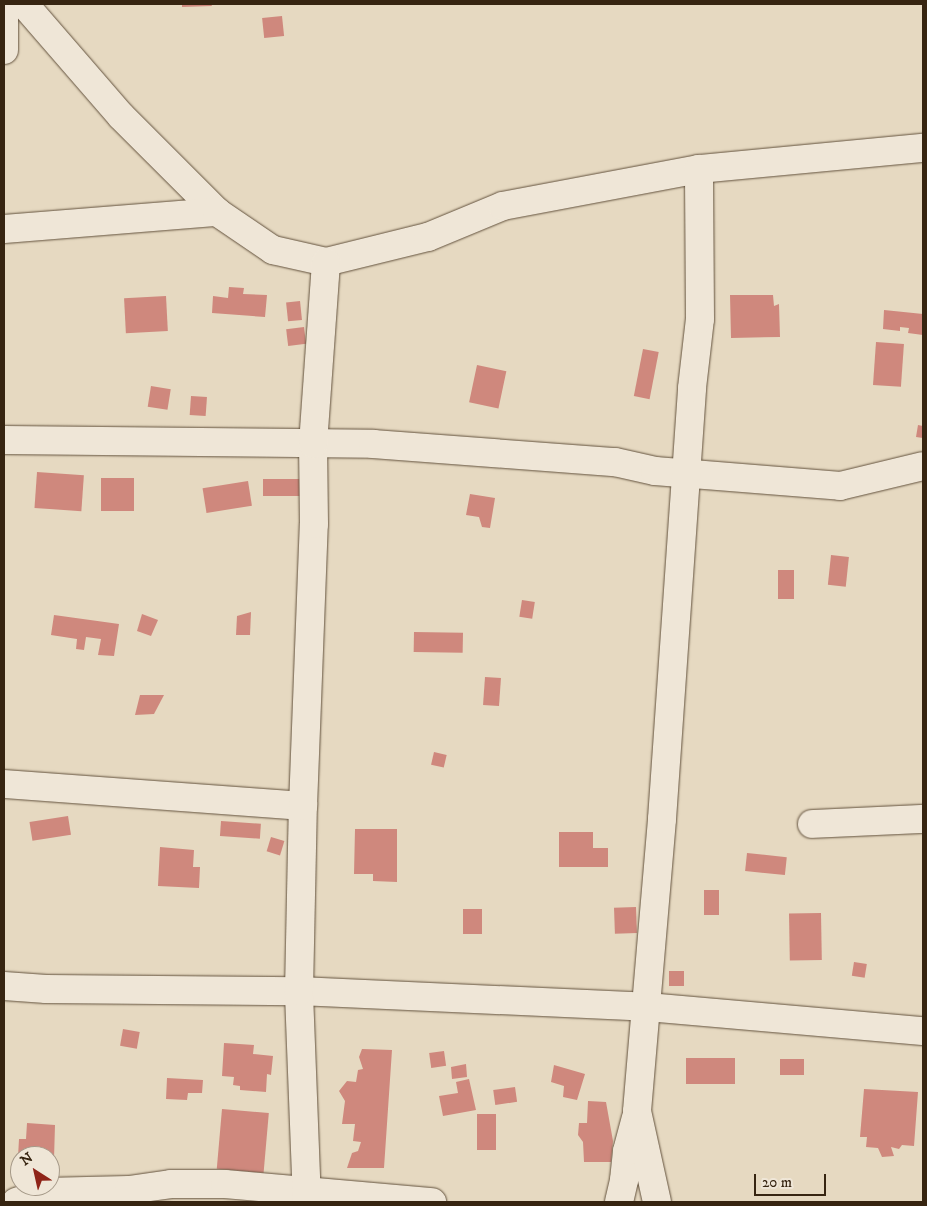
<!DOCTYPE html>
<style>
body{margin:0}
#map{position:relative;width:927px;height:1206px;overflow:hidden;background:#e6d9c1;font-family:"IM FELL DW Pica",serif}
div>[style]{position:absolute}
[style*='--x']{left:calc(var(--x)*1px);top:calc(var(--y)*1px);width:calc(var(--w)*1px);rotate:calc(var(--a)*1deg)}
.building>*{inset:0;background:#cf887d;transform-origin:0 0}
.roads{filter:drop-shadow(0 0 1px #63523d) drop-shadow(0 0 1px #63523d)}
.minor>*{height:28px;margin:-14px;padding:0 14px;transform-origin:14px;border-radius:14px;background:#efe6d7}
span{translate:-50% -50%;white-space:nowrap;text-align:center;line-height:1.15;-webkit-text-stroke:4.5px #efe6d7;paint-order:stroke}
.frame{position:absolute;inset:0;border:5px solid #372511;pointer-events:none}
.north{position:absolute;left:10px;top:1146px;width:50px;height:50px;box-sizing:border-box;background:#efe6d7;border:1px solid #a59988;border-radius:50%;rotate:325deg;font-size:14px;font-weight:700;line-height:20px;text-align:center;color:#372511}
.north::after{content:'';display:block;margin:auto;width:18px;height:22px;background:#8f2418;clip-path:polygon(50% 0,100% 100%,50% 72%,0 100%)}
.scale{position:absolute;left:754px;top:1174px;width:72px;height:22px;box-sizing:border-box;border:2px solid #372511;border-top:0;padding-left:6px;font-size:15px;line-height:18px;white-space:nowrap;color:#372511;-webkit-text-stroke:4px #efe6d7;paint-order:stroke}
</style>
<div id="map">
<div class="building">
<i style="clip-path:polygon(182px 4px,211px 4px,212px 6px,182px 7px)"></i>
<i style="left:282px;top:16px;width:20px;height:20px;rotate:84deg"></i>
<i style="clip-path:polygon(229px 287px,244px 288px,243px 294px,267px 295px,265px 317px,212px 313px,213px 296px,228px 298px)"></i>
<i style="clip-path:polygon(730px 295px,773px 295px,774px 306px,779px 304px,780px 337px,731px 338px)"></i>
<i style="left:166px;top:296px;width:35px;height:42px;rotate:87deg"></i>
<i style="left:300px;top:301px;width:19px;height:14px;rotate:84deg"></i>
<i style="clip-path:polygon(884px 310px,923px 314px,923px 335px,908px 333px,909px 328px,900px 327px,900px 331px,883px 329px)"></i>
<i style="left:304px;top:327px;width:17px;height:18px;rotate:83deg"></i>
<i style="left:876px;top:342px;width:28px;height:43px;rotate:4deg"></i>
<i style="left:643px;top:349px;width:16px;height:48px;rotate:11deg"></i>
<i style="left:477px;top:365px;width:30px;height:38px;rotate:12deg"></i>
<i style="left:151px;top:386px;width:20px;height:21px;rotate:9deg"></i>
<i style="left:191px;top:396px;width:16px;height:19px;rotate:4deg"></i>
<i style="clip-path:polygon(918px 425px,923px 426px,923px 438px,916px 437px)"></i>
<i style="left:37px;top:472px;width:47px;height:36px;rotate:4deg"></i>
<i style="left:101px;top:478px;width:33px;height:33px"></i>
<i style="left:302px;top:479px;width:17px;height:39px;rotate:90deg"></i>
<i style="left:248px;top:481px;width:25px;height:46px;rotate:81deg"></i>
<i style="clip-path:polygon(470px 494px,495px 498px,490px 528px,482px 527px,479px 517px,466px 515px)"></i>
<i style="left:831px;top:555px;width:18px;height:30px;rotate:6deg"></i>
<i style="left:794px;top:570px;width:29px;height:16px;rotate:90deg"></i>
<i style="left:522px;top:600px;width:13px;height:17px;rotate:9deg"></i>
<i style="clip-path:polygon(251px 612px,250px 635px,236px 635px,237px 616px)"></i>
<i style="clip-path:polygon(142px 614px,158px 620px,151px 636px,137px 631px)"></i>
<i style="clip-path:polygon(54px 615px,119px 624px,114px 656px,98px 655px,101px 639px,86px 637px,84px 650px,76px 649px,77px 639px,51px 635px)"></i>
<i style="left:414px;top:632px;width:49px;height:20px;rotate:1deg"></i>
<i style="left:485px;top:677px;width:16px;height:28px;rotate:4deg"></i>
<i style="clip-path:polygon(140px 695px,164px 695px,154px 714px,135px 715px)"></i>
<i style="left:434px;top:752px;width:13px;height:13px;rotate:13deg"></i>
<i style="left:68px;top:816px;width:19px;height:39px;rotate:81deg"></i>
<i style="left:221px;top:821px;width:40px;height:15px;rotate:4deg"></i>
<i style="clip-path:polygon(355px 829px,397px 829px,397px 882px,373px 881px,373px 874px,354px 874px)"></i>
<i style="clip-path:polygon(559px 832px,593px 832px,593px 848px,608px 848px,608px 867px,559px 867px)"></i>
<i style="left:271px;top:837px;width:14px;height:15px;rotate:17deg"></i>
<i style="clip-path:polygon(160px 847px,194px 850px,193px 867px,200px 867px,199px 888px,158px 886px)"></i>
<i style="left:747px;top:853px;width:40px;height:18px;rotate:6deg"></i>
<i style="left:704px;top:890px;width:15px;height:25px"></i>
<i style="left:636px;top:907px;width:26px;height:22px;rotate:88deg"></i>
<i style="left:463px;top:909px;width:19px;height:25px"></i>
<i style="left:821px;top:913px;width:47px;height:32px;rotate:89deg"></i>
<i style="left:854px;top:962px;width:13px;height:14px;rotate:9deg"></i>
<i style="left:669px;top:971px;width:15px;height:15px"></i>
<i style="left:123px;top:1029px;width:17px;height:17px;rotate:10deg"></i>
<i style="clip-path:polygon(224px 1043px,254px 1045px,253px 1054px,273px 1056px,271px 1075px,267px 1074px,266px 1092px,240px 1090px,240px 1086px,233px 1085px,234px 1077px,222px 1076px)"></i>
<i style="clip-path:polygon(362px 1049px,392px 1050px,384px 1168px,347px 1168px,352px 1153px,358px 1151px,361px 1142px,353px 1141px,355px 1124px,342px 1124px,345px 1101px,339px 1091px,347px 1081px,356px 1082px,358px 1070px,363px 1069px,359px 1057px)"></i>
<i style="left:444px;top:1051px;width:15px;height:15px;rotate:82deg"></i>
<i style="left:686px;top:1058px;width:49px;height:26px"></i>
<i style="left:780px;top:1059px;width:24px;height:16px"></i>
<i style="clip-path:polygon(466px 1064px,467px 1077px,452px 1079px,451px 1067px)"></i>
<i style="clip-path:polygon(554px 1065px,585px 1074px,577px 1100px,563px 1097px,564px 1086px,551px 1082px)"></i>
<i style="clip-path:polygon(167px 1078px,203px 1080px,202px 1093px,188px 1093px,187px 1100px,166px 1099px)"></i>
<i style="clip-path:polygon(469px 1079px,476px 1110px,443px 1116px,439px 1096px,458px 1093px,456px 1082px)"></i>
<i style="left:515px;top:1087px;width:15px;height:22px;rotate:82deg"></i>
<i style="clip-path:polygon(864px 1089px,918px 1092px,914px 1146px,902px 1145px,899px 1149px,891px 1147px,894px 1156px,882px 1157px,878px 1148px,866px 1147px,867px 1137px,860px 1137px)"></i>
<i style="clip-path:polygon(588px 1101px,606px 1102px,613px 1141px,611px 1162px,584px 1162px,583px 1142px,578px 1135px,579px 1123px,587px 1123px)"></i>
<i style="left:222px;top:1109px;width:47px;height:60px;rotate:5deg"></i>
<i style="left:477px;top:1114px;width:19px;height:36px"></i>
<i style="clip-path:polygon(27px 1123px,55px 1125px,54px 1159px,50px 1158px,50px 1156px,18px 1157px,19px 1139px,26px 1139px)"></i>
</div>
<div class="roads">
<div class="minor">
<i style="--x:24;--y:4;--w:148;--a:49.1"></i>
<i style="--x:121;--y:116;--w:136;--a:45"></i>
<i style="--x:4;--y:50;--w:46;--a:-90"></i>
<i style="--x:4;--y:229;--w:214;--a:-4.6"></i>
<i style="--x:217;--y:212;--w:68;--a:34.2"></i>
<i style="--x:273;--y:250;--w:54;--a:12.8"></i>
<i style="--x:326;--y:262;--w:105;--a:-13.8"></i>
<i style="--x:428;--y:237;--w:81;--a:-22.5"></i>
<i style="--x:503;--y:206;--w:199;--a:-10.7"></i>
<i style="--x:699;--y:169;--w:225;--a:-5.4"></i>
<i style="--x:4;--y:440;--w:369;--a:0.6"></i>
<i style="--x:373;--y:444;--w:243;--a:4.3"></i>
<i style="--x:615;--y:462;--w:41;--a:12.7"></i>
<i style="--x:655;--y:471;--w:186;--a:4.6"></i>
<i style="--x:840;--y:486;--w:85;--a:-13.5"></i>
<i style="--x:4;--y:784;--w:300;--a:4.2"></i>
<i style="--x:812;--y:824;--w:111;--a:-2.6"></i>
<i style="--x:4;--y:986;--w:42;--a:4.1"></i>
<i style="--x:46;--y:989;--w:253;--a:0.5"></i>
<i style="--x:299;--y:991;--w:348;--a:2.6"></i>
<i style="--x:647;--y:1007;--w:277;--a:5"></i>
<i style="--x:16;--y:1202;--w:31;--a:-19"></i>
<i style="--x:45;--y:1192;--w:84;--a:-1.4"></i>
<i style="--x:129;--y:1190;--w:42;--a:-8.1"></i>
<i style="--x:171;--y:1184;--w:54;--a:0"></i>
<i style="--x:225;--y:1184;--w:208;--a:5"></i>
<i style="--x:307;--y:1202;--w:211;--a:-92.2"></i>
<i style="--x:299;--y:991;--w:185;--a:-88.8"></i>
<i style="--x:303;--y:806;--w:282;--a:-87.8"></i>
<i style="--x:314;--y:524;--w:80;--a:-90.7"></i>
<i style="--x:313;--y:444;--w:182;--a:-85.9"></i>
<i style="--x:619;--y:1202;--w:23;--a:-77"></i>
<i style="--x:624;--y:1180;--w:29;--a:-84"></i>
<i style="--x:627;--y:1151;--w:34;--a:-75"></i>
<i style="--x:657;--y:1202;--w:93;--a:-102.4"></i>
<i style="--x:637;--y:1111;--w:293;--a:-85.1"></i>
<i style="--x:662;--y:819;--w:432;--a:-86"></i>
<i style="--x:692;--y:388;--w:69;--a:-83.4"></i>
<i style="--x:700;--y:319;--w:150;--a:-90.4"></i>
</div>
</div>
<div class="frame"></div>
<div class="north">N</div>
<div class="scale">20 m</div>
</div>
